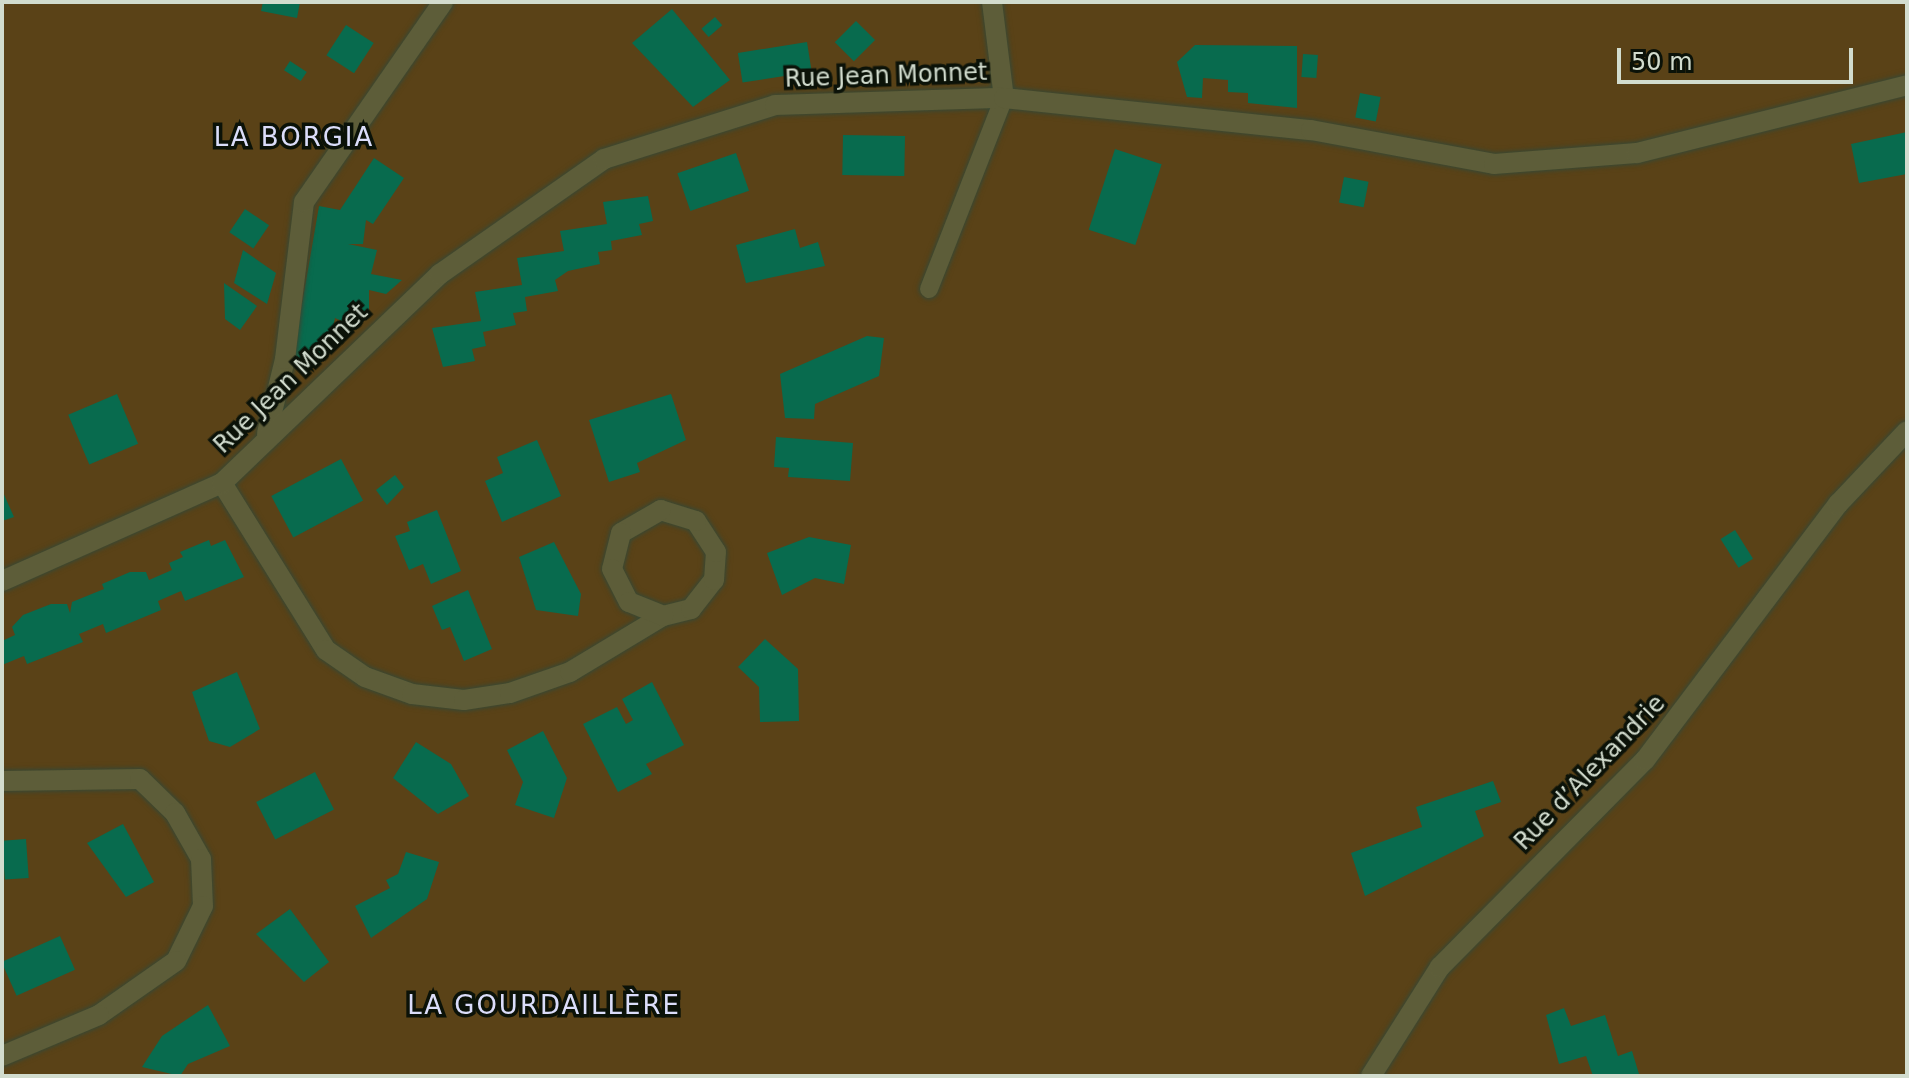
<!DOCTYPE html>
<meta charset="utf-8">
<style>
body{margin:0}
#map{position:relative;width:1909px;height:1078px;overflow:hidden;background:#1c2c15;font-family:"DejaVu Sans",sans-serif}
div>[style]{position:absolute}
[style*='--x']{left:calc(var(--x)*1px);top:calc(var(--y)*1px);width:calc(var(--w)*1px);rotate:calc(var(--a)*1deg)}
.green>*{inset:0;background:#5a4217;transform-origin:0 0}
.building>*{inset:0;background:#086b4e;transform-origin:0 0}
.roads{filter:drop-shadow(0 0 2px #394833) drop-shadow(0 0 2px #394833)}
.service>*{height:18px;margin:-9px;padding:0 9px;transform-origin:9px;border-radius:9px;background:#5d5d39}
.minor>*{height:20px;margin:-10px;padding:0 10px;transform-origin:10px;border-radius:10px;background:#5d5d39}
span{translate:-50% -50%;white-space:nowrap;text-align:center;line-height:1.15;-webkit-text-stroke:7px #0b1208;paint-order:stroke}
.street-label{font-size:24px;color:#d2dcce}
.neighbourhood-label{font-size:26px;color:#dbddfa;letter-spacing:2px}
.frame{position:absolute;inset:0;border:4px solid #d2dcce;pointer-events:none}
.scale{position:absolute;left:1617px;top:48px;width:236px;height:36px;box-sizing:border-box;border:4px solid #d2dcce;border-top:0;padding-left:10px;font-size:24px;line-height:28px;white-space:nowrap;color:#d2dcce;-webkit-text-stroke:6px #0b1208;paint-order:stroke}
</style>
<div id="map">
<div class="green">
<i style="left:2px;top:2px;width:1905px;height:1074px"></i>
</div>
<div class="building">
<i style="clip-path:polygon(263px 2px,300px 2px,297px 18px,261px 11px)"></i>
<i style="clip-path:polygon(672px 9px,730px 80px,693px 107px,632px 43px)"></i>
<i style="left:715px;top:17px;width:11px;height:18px;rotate:49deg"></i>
<i style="left:856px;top:21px;width:27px;height:30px;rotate:45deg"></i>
<i style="left:346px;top:25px;width:33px;height:36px;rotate:33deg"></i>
<i style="left:807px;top:42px;width:30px;height:70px;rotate:81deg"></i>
<i style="clip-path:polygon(1195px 45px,1297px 46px,1297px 108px,1248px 103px,1248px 93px,1228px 92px,1228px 80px,1203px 78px,1202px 98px,1187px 97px,1177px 62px)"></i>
<i style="left:1303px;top:54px;width:15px;height:23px;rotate:4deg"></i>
<i style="left:290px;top:61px;width:20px;height:11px;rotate:33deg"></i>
<i style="left:1360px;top:93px;width:21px;height:25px;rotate:11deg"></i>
<i style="clip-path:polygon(1907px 132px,1907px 174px,1859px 183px,1851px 144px)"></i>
<i style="left:843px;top:135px;width:62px;height:40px;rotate:1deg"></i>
<i style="left:1115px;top:149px;width:49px;height:85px;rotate:18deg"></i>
<i style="left:736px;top:153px;width:40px;height:62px;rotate:71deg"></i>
<i style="clip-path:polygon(374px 158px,404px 178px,373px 224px,366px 220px,363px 244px,348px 244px,377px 250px,371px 274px,402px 280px,386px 294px,369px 290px,369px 310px,353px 326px,335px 318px,326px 359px,305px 370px,295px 365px,294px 350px,319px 206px,340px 210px)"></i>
<i style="left:1344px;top:177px;width:25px;height:26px;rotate:11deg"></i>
<i style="clip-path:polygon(648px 196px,653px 221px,639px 224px,642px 235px,611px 241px,612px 250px,598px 252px,600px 264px,568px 271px,555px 280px,558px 291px,525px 297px,527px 311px,513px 313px,516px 325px,483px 332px,486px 346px,472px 349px,475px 361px,443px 367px,432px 328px,481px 321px,475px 292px,522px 285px,517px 258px,564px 251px,560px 231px,607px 224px,603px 202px)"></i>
<i style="left:245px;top:209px;width:29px;height:28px;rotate:34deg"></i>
<i style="clip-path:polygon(795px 229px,800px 248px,818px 242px,825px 266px,746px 283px,736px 245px)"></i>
<i style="clip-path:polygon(243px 250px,276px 273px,267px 304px,234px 283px)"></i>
<i style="clip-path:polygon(224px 283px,257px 306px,240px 330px,225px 319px)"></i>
<i style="clip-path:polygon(867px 336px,884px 338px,879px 376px,815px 404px,814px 419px,785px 418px,780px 374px)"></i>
<i style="left:117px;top:394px;width:54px;height:53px;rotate:67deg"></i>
<i style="clip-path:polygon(671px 394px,686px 440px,637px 463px,640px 472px,609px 482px,589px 420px)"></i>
<i style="clip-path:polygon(776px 437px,853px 443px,850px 481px,788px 477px,789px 468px,774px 467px)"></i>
<i style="clip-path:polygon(537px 440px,561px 496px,502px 522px,485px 481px,503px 473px,497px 457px)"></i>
<i style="left:341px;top:459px;width:47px;height:79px;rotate:62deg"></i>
<i style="clip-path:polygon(395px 475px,404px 487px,387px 505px,376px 490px)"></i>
<i style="clip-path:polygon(2px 490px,14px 517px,2px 521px)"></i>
<i style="clip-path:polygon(437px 510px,461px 571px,431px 584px,423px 564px,409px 570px,395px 536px,410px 531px,407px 522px)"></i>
<i style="left:1735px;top:530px;width:34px;height:17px;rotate:58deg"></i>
<i style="clip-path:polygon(809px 537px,851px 545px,844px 584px,815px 578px,782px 595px,767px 553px)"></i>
<i style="clip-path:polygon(209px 540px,211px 546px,225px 540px,244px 577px,185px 601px,181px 591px,158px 601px,161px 610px,106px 633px,103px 624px,79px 634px,83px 642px,27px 664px,24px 656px,2px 665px,2px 641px,15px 635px,12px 627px,23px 615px,51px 604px,67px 604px,70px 613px,72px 602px,104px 589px,102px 584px,130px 572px,146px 572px,149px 580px,172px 570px,169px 563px,183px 557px,180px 552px)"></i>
<i style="clip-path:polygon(554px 542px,581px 594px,578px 616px,536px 610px,519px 557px)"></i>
<i style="clip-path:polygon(468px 590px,492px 649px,464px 661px,450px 627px,442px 630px,432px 606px)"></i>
<i style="clip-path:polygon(765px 639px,798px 669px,799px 721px,760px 722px,759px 687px,738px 667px)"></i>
<i style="clip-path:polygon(237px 672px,260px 729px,230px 747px,209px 741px,192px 692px)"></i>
<i style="clip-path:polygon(652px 682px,684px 745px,646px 764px,652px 774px,618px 792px,583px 724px,617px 707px,626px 724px,633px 720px,622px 699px)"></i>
<i style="clip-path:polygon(543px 731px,567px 778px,554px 818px,515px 805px,523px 782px,507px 750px)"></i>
<i style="clip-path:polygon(416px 742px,451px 764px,469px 796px,438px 814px,393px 778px)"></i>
<i style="left:315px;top:772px;width:42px;height:66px;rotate:63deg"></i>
<i style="clip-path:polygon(1493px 781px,1501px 802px,1475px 811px,1484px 836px,1365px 896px,1351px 853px,1422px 827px,1416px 807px)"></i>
<i style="clip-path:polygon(123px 824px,154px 882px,126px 897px,87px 843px)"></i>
<i style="left:26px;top:839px;width:39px;height:24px;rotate:86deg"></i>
<i style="clip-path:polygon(406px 852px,439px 862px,427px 899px,371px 938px,355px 906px,390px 888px,386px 880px,398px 874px)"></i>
<i style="clip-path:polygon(290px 909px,329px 962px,304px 982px,256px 934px)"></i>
<i style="left:60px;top:936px;width:37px;height:64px;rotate:66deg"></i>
<i style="clip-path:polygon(208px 1005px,230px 1046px,188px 1064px,180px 1076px,142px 1067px,162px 1036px)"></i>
<i style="clip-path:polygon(1564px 1008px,1571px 1026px,1605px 1015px,1618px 1056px,1632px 1051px,1639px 1074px,1593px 1076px,1586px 1056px,1559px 1064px,1546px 1015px)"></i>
</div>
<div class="roads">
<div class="service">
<i style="--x:929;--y:289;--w:205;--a:-68.6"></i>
</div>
<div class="minor">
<i style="--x:992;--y:2;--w:97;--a:82.9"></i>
<i style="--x:267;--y:433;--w:76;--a:-76.3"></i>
<i style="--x:285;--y:359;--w:158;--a:-83.1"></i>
<i style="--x:304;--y:202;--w:244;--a:-55.2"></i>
<i style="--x:222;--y:483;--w:197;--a:58.1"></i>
<i style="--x:326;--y:650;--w:47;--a:34.7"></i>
<i style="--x:365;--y:677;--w:50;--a:19.9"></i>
<i style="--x:412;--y:694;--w:52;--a:6.6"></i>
<i style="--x:464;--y:700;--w:47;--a:-8.7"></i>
<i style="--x:510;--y:693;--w:64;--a:-19.3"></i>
<i style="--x:570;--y:672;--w:109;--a:-31.1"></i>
<i style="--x:663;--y:616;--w:29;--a:-14"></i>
<i style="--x:691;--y:609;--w:37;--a:-52"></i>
<i style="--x:714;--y:580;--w:28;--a:-86"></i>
<i style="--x:716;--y:552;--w:37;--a:-123"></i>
<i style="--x:696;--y:521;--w:37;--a:-163"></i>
<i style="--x:661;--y:510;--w:46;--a:150.1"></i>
<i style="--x:621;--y:533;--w:37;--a:104"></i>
<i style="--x:612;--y:569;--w:37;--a:63"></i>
<i style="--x:629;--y:602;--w:37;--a:22"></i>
<i style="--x:2;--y:581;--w:241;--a:-24"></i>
<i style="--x:222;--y:483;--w:302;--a:-43.8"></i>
<i style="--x:440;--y:274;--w:200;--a:-35"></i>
<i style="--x:604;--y:159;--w:179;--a:-17.5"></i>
<i style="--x:775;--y:105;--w:229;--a:-1.8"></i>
<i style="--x:1004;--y:98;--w:309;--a:6"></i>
<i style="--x:1311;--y:130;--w:186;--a:10.5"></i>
<i style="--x:1494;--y:164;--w:143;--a:-4.4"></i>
<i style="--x:1637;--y:153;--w:278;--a:-14.1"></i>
<i style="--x:2;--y:781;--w:138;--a:-0.8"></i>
<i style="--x:140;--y:779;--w:49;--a:44.2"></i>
<i style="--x:175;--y:813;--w:53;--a:60.5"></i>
<i style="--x:201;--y:859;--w:47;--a:87.6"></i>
<i style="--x:203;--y:906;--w:61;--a:116.1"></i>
<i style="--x:176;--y:961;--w:94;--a:145"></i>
<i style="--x:99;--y:1015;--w:105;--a:157.1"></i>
<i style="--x:1371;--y:1076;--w:129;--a:-57.7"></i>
<i style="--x:1440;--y:967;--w:291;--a:-45.3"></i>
<i style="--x:1645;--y:760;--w:321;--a:-53"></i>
<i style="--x:1838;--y:504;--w:100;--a:-46.6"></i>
</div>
</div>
<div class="street-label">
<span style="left:886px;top:76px;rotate:-2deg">Rue Jean Monnet</span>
<span style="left:291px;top:379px;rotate:-44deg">Rue Jean Monnet</span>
<span style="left:1590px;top:773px;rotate:-46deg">Rue d’Alexandrie</span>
</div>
<div class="neighbourhood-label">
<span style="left:294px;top:138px">LA BORGIA</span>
<span style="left:544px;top:1006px">LA GOURDAILLÈRE</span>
</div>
<div class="frame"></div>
<div class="scale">50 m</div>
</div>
